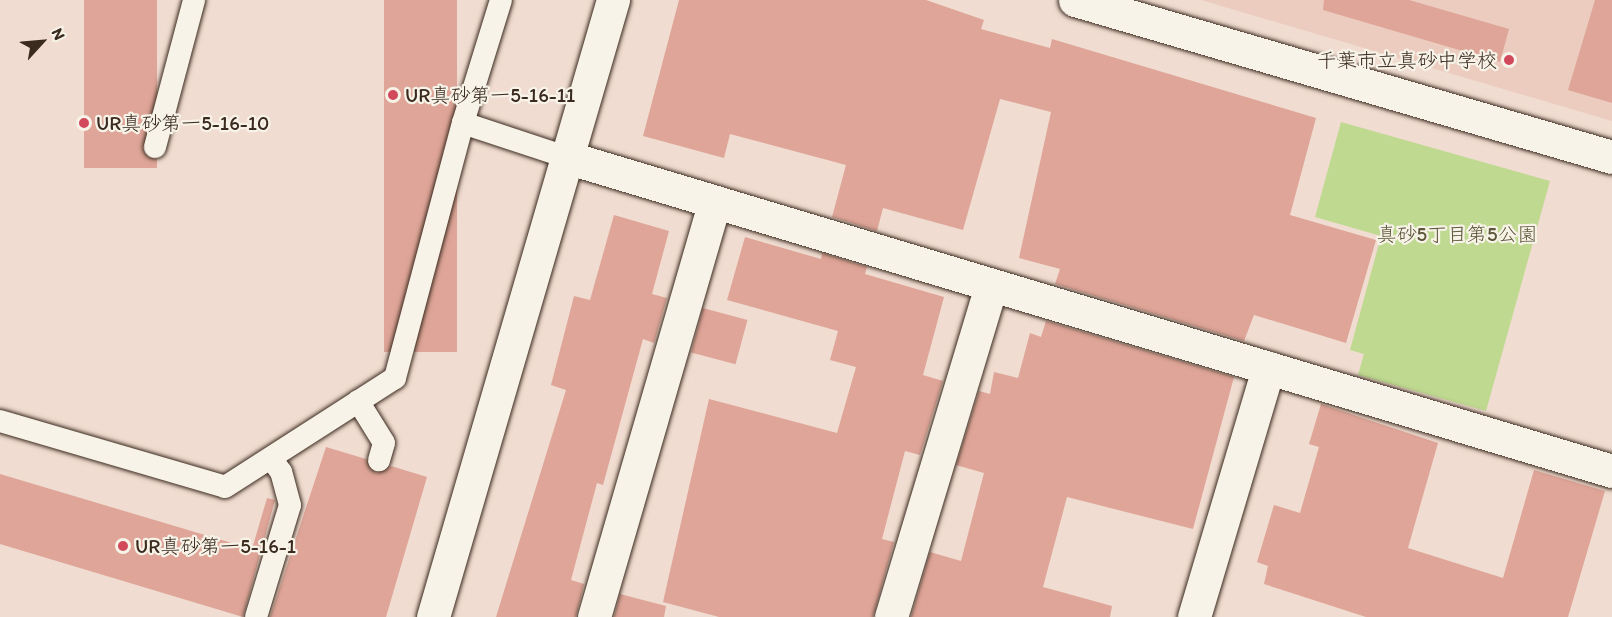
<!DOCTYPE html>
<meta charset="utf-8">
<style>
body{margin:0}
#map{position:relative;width:1612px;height:617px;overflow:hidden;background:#f0dcd0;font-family:Itim,"Klee One",sans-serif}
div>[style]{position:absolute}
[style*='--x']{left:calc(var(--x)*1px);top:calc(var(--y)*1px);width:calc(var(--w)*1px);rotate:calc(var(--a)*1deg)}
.built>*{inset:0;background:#ebccbf}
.green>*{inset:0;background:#bfd990}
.building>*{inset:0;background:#dea598;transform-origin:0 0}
.roads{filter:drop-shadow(0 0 2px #3b2a1e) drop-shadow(0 0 2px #3b2a1e)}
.lane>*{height:22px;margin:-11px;padding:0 11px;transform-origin:11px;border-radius:11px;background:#f7f3e8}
.street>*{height:33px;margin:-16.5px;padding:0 16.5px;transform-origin:16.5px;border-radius:16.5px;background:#f7f3e8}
.secondary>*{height:33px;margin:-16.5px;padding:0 16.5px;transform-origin:16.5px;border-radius:16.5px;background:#f7f3e8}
.dots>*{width:16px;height:16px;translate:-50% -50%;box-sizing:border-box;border:3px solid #f7f3e8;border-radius:50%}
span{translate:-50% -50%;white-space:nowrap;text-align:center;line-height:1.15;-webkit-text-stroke:4.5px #f7f3e8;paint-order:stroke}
.poi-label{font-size:20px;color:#3b2a1e}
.right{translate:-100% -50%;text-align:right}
.left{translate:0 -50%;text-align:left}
.park-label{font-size:20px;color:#5c563a}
.north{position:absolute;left:12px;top:12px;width:60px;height:60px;-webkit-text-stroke:4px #f7f3e8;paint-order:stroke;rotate:64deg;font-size:16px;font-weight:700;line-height:24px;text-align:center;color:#3b2a1e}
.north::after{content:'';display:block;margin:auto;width:21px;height:27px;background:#3b2a1e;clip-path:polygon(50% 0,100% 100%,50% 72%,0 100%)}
</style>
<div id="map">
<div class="built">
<i style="clip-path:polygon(1201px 0,1612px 0,1612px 121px)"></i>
</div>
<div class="green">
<i style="clip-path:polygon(1341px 122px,1550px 181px,1486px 411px,1358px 375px,1364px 354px,1350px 350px,1381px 236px,1315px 217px)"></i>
</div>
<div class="building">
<i style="left:84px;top:0;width:73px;height:168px"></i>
<i style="left:384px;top:0;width:73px;height:352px"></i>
<i style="clip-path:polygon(679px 0,926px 0,984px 20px,981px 29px,1050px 48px,1052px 39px,1316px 118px,1290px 215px,1376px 240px,1346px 343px,1254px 315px,1244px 341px,1055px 284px,1060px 269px,1019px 258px,1051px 112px,1000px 99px,963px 230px,883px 208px,877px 231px,832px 217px,846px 165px,730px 134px,724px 158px,643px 136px)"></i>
<i style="clip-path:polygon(1324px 0,1409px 0,1509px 29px,1500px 62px,1323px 10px)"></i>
<i style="clip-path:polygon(1595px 0,1612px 0,1612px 103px,1568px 90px)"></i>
<i style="clip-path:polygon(614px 215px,669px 231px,652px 294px,667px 298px,654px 343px,643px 339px,603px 485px,597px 483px,571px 580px,584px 584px,576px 617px,496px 617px,566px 390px,551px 385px,574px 296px,590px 300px)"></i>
<i style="clip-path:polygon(745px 237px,821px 259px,822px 253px,867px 267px,865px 274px,944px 297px,923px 375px,943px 381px,920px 455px,905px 451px,882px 539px,894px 542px,873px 617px,719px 617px,663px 602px,709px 399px,837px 433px,856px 367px,830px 360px,838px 331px,727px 300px)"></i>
<i style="left:703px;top:308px;width:46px;height:46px;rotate:15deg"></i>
<i style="clip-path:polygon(1046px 321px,1234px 377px,1193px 529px,1067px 497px,1043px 587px,1112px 606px,1110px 617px,911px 617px,930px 552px,961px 561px,984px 473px,956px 465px,979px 391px,990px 394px,994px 372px,1018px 378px,1030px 333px,1041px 337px)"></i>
<i style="clip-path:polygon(1321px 404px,1438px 443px,1408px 548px,1503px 578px,1534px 470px,1605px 491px,1568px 617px,1366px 617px,1264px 584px,1268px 566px,1257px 562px,1274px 505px,1300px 513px,1319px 447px,1309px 444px)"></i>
<i style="clip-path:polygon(326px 447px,366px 459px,376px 473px,391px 466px,427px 477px,386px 617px,270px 617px)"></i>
<i style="clip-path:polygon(0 474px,252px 549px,267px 498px,275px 500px,243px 617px,0 544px)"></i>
<i style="clip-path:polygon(620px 594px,666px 606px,664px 617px,614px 617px)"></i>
</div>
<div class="roads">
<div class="lane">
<i style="--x:501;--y:0;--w:129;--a:107.2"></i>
<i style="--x:463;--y:123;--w:108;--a:18.3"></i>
<i style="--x:155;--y:147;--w:152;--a:-75.1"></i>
<i style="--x:358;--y:401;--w:49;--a:58.2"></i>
<i style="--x:384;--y:443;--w:18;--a:106"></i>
<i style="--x:0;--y:421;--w:234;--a:16.3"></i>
<i style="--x:225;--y:487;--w:202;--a:-32.7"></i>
<i style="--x:395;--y:378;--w:264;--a:-75.1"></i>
<i style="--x:256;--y:617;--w:117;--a:-73.1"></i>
<i style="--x:290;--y:505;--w:34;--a:-105"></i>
<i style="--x:281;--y:472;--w:17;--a:-126"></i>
</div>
<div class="street">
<i style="--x:566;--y:157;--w:1092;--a:16.71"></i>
<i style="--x:594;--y:617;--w:430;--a:-73.8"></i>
<i style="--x:891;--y:617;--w:346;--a:-73.2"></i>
<i style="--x:1194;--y:617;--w:260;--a:-73.4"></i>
</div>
<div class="secondary">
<i style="--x:1075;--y:0;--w:559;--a:16.3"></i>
<i style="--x:433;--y:617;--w:643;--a:-73.74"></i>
</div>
</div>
<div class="dots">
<i style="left:1509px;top:60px;background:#d1495b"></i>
<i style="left:393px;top:95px;background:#d1495b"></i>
<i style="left:84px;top:123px;background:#d1495b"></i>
<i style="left:123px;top:546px;background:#d1495b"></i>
</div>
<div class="poi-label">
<span class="right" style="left:1497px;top:60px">千葉市立真砂中学校</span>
<span class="left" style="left:405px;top:95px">UR真砂第一5-16-11</span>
<span class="left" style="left:96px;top:123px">UR真砂第一5-16-10</span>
<span class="left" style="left:135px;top:546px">UR真砂第一5-16-1</span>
</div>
<div class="park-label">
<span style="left:1457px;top:234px">真砂5丁目第5公園</span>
</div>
<div class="north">N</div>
</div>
